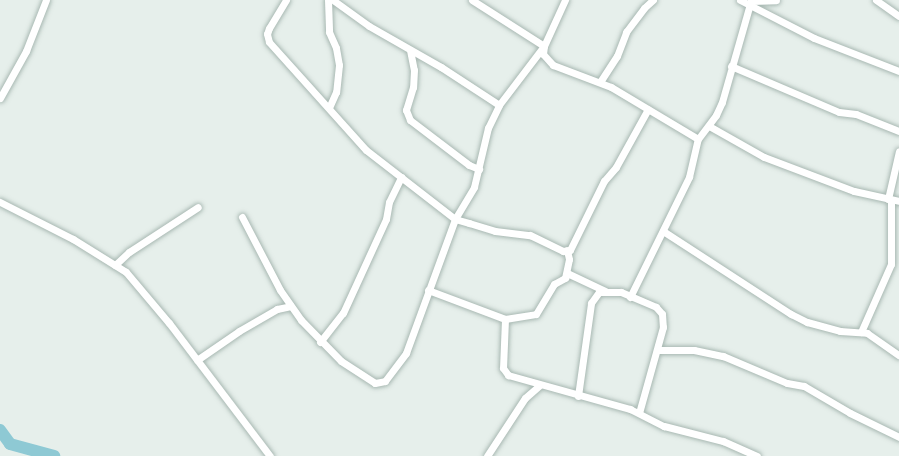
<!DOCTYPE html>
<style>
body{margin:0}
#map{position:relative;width:899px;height:456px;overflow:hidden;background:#e6efeb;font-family:Figtree,sans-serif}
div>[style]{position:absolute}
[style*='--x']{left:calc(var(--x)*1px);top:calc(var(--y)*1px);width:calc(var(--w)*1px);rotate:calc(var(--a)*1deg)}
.river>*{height:12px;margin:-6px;padding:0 6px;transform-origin:6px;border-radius:6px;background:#8ec9d4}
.roads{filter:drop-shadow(0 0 2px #a8b8b2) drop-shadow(0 0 2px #a8b8b2)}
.minor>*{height:7px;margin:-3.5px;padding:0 3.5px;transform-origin:3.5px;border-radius:3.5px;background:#fff}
span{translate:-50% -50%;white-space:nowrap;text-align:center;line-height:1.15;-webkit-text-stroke:4.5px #f7fbf9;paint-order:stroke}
</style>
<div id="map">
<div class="river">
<i style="--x:0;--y:430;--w:17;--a:54"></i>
<i style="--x:10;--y:444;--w:46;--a:15.3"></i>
</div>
<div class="roads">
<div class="minor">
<i style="--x:286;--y:0;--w:33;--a:121"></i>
<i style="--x:269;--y:28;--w:6;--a:108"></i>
<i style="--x:267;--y:34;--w:8;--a:76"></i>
<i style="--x:269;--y:42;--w:145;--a:48.1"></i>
<i style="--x:366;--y:150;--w:113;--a:37.8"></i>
<i style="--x:455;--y:219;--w:15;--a:16"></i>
<i style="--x:469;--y:223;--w:27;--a:17"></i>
<i style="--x:495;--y:231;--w:35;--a:7"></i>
<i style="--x:530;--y:235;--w:37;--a:26"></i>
<i style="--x:563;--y:251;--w:7;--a:-8"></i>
<i style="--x:570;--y:250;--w:77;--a:-63.8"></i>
<i style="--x:604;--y:181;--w:18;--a:-49"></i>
<i style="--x:616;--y:167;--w:66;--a:-61.1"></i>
<i style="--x:328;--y:0;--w:32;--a:88"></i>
<i style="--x:329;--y:32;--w:17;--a:66"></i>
<i style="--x:336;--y:48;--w:17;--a:80"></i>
<i style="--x:339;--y:65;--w:27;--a:96"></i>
<i style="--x:336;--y:92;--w:17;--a:114"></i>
<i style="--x:333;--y:0;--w:44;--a:35.8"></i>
<i style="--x:369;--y:26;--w:83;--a:29.7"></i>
<i style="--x:441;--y:67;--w:69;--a:33.2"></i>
<i style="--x:472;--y:0;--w:85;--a:32.6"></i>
<i style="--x:544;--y:46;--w:8;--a:97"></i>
<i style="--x:543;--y:54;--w:15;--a:48"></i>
<i style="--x:553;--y:65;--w:62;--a:20.8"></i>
<i style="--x:611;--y:87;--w:101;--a:30.9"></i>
<i style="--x:740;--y:0;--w:83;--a:27.2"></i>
<i style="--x:814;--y:38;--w:91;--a:21.2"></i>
<i style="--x:876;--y:0;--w:28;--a:35"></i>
<i style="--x:751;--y:1;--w:25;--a:-2"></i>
<i style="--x:410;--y:50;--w:20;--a:79"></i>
<i style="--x:414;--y:70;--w:17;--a:93"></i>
<i style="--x:413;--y:87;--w:24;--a:107"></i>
<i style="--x:406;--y:110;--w:11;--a:68"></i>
<i style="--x:410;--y:120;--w:74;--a:37.3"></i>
<i style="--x:469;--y:165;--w:11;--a:22"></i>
<i style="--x:731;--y:66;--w:117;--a:23.1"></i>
<i style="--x:839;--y:112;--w:17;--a:7"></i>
<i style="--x:856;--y:114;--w:46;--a:21.6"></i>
<i style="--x:600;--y:82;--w:31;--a:-57"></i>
<i style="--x:617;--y:56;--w:26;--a:-69"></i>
<i style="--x:626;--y:32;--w:30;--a:-53"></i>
<i style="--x:644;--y:8;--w:12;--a:-42"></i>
<i style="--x:0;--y:98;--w:54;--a:-61"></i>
<i style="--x:26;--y:51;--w:55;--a:-68.6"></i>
<i style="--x:709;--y:126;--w:63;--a:29.4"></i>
<i style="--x:764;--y:157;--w:96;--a:20.7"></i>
<i style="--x:854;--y:191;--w:46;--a:12.5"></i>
<i style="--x:888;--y:199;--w:49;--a:-77.1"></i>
<i style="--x:0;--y:202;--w:82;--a:26.9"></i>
<i style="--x:73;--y:239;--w:62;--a:31.9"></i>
<i style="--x:126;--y:272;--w:67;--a:49.9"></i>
<i style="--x:169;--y:323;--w:167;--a:52.8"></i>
<i style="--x:242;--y:217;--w:82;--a:62.5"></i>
<i style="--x:280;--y:290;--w:37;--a:55"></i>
<i style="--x:301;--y:320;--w:57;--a:45.7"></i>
<i style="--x:341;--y:361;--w:40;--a:32.9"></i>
<i style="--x:375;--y:383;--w:10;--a:-11"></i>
<i style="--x:385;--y:381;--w:35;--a:-53"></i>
<i style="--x:406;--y:353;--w:143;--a:-69.9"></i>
<i style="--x:455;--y:219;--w:37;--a:-59"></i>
<i style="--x:474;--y:187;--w:61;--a:-76.7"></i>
<i style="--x:488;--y:128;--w:25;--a:-64"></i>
<i style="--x:499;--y:105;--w:74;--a:-52.7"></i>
<i style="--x:544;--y:46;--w:51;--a:-65.5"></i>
<i style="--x:663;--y:231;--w:153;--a:33"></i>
<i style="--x:791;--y:314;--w:18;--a:27"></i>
<i style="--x:807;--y:322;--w:34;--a:15"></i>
<i style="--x:840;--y:331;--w:27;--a:4"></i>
<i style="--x:867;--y:333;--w:39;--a:35"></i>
<i style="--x:115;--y:265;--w:19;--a:-43"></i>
<i style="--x:129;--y:252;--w:82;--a:-33.1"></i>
<i style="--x:567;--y:273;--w:42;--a:25.3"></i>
<i style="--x:428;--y:290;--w:82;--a:20.6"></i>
<i style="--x:505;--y:319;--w:49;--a:92.3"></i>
<i style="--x:503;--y:368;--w:9;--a:54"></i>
<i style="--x:508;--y:375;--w:127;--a:15.6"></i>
<i style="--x:630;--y:409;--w:38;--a:27"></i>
<i style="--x:664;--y:426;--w:61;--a:14.3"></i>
<i style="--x:723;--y:441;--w:37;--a:24"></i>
<i style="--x:630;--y:297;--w:134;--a:-63.8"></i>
<i style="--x:689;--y:177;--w:39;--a:-77"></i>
<i style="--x:698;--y:139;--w:30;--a:-53"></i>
<i style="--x:716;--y:115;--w:14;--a:-65"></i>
<i style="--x:722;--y:102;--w:106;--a:-74.1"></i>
<i style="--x:505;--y:319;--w:31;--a:-9"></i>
<i style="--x:536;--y:314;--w:35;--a:-59"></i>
<i style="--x:554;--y:284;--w:13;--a:-29"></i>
<i style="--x:565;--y:278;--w:19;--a:-78"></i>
<i style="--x:569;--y:259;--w:9;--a:-103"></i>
<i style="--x:861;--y:332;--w:74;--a:-66.2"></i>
<i style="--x:891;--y:264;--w:64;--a:-90"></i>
<i style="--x:320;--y:342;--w:37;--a:-52"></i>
<i style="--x:343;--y:313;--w:103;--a:-65.4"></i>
<i style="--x:386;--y:219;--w:17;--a:-80"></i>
<i style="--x:389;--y:202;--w:28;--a:-64"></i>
<i style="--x:657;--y:350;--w:37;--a:0"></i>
<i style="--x:694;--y:350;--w:30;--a:12"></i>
<i style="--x:723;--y:356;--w:69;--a:22.9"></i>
<i style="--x:787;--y:383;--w:17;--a:10"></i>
<i style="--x:804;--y:386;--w:53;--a:30.4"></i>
<i style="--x:850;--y:413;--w:55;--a:26.1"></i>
<i style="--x:197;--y:360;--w:51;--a:-34.6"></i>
<i style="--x:239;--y:331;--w:44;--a:-30.1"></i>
<i style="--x:277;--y:309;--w:14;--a:-12"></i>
<i style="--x:578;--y:396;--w:94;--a:-82"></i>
<i style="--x:591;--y:303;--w:14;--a:-54"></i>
<i style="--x:599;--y:292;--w:22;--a:0"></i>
<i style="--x:621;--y:292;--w:38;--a:23"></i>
<i style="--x:656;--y:307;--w:9;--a:49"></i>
<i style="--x:662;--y:314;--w:13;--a:86"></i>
<i style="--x:663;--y:327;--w:89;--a:105.6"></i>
<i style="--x:487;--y:456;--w:69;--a:-56.8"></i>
<i style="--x:525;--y:398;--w:18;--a:-41"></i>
</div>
</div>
</div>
